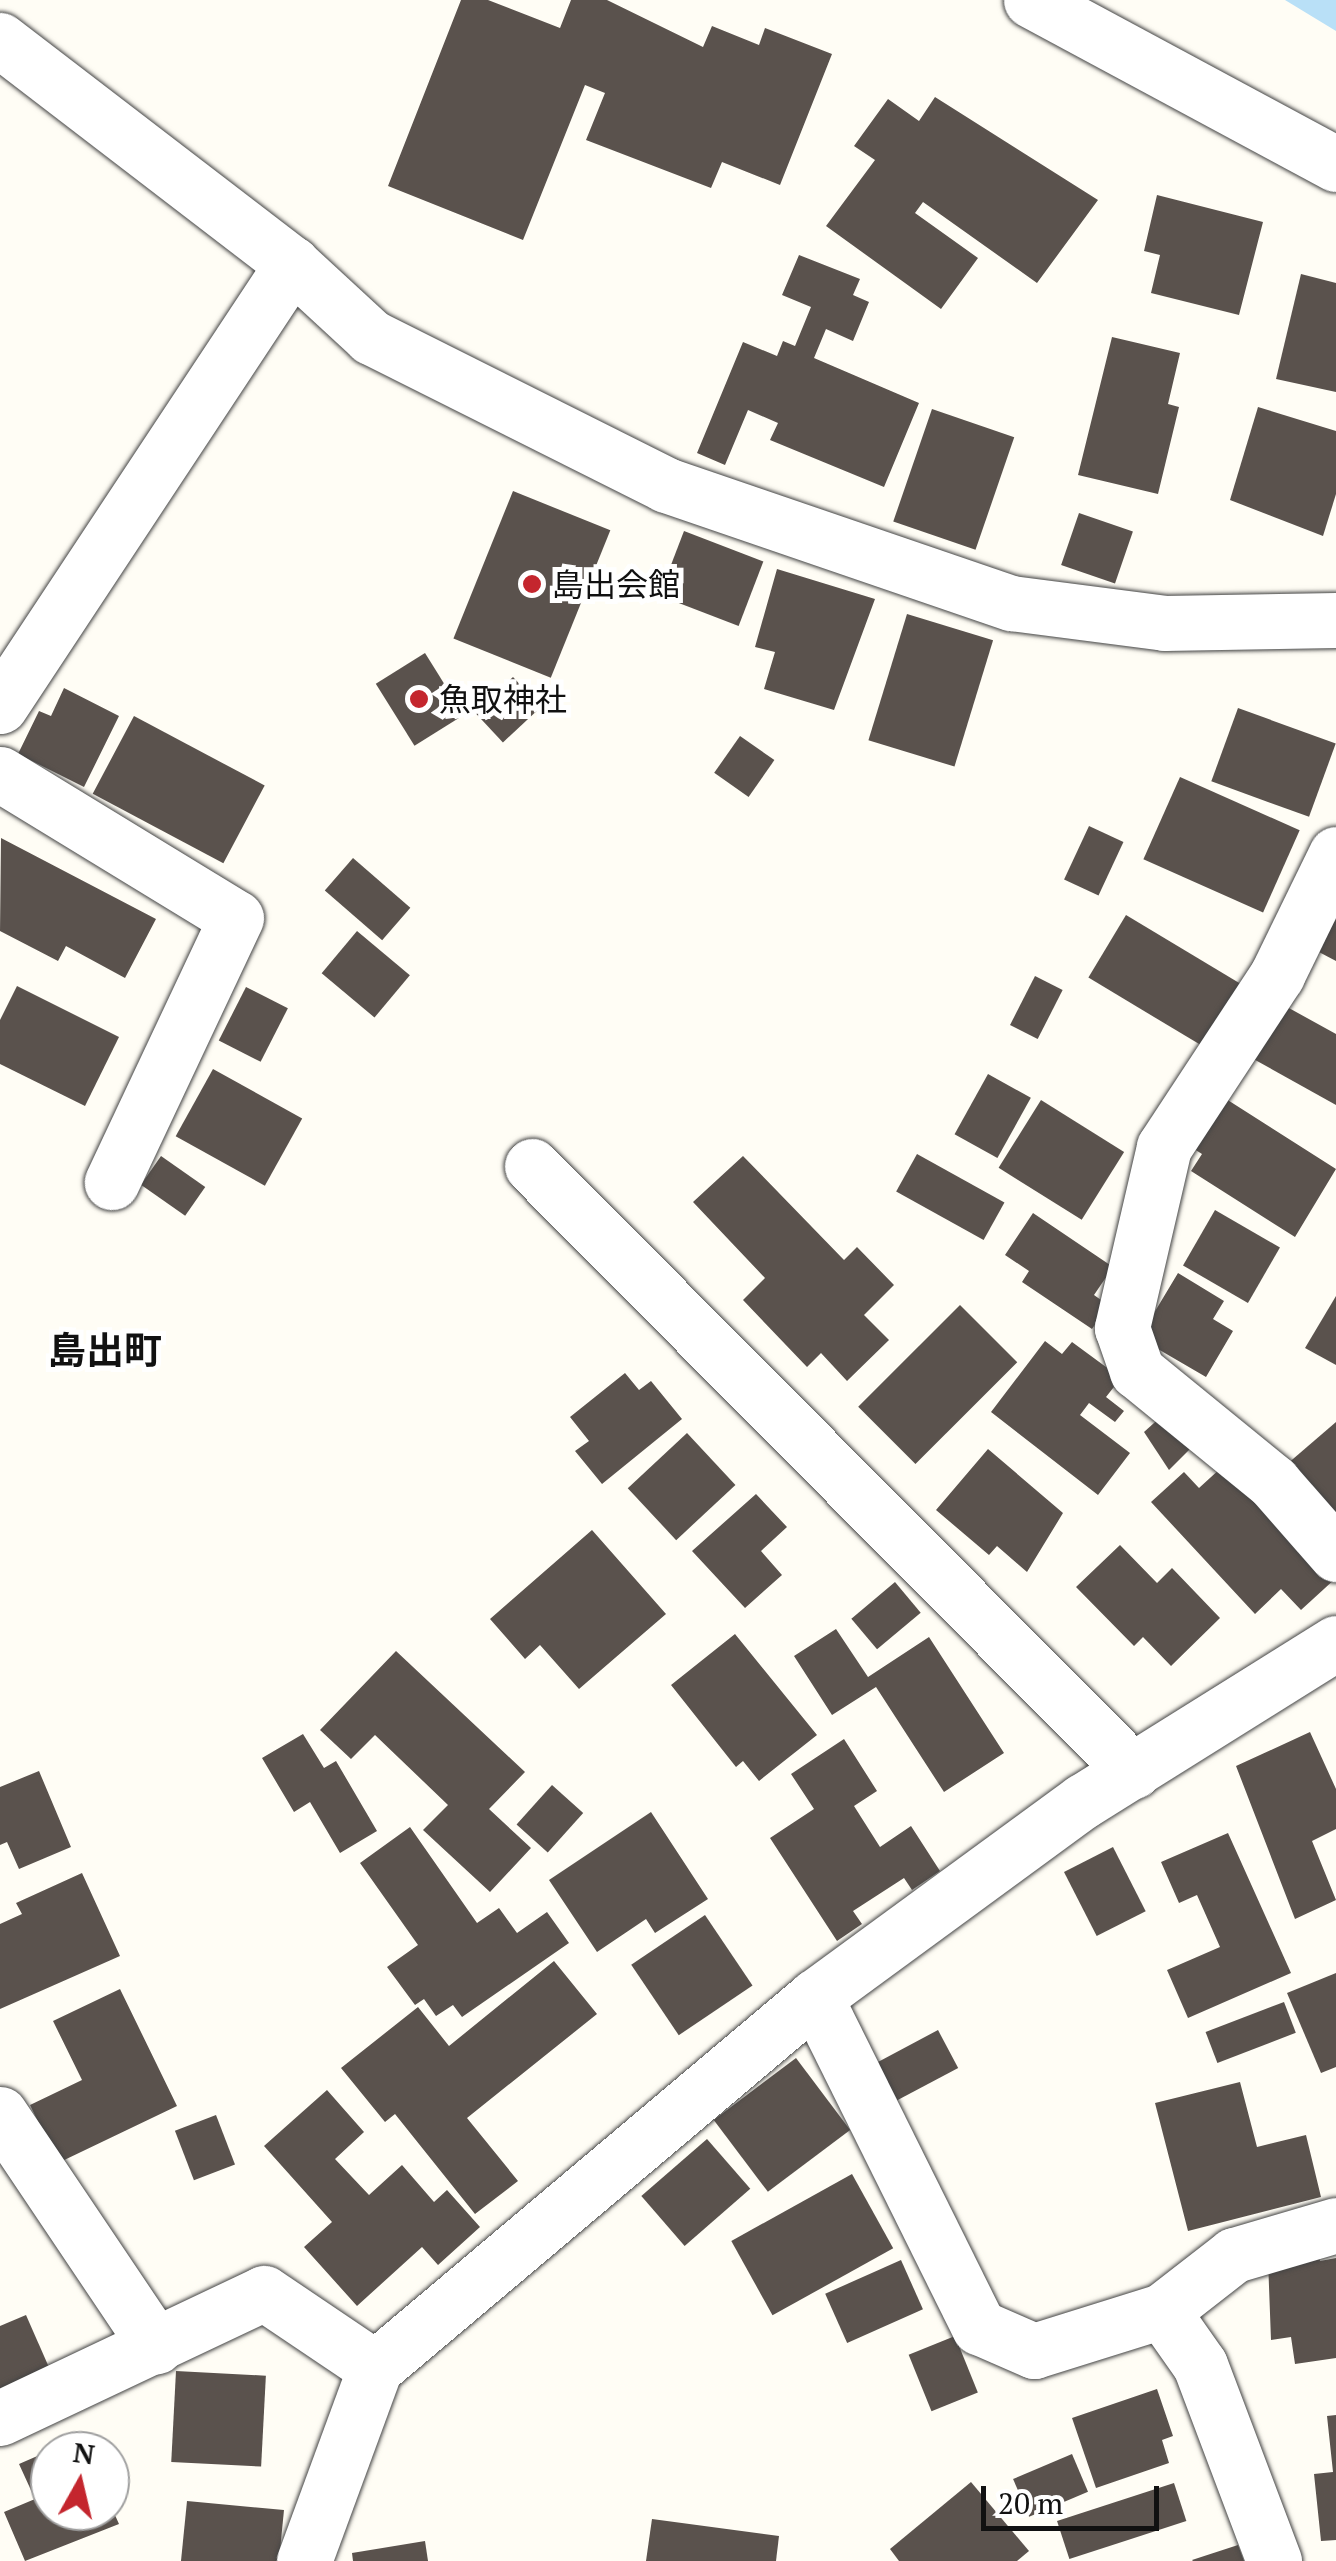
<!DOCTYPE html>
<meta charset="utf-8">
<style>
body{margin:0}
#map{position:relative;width:1336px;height:2561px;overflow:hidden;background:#fffdf5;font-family:"PT Serif","Noto Sans JP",serif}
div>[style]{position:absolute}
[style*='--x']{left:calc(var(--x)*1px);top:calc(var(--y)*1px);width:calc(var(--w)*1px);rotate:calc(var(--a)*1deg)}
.water>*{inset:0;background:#b9e0f7}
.building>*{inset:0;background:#5a524d;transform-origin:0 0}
.roads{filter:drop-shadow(0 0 2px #444) drop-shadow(0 0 2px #444)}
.minor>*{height:55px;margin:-27.5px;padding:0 27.5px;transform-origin:27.5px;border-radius:27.5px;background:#fff}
.tertiary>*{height:55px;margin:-27.5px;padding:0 27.5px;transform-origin:27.5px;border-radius:27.5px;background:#fff}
.dots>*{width:28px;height:28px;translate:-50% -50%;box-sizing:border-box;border:5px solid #fff;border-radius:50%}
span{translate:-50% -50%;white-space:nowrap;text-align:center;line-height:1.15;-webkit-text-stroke:10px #fff;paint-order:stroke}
.poi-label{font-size:32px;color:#111}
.left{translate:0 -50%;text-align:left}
.quarter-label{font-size:38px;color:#111;font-weight:700}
.north{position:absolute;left:30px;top:2431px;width:100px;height:100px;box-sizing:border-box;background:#fff;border:2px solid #a0a0a0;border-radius:50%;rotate:8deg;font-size:28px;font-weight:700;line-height:40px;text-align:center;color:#111}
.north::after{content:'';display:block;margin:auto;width:35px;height:45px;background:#c4262e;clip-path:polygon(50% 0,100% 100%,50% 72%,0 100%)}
.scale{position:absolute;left:981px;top:2486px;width:178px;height:45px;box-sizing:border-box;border:5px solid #111;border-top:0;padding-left:12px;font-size:30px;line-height:35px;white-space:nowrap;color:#111;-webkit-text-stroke:8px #fff;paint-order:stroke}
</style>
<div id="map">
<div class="water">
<i style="clip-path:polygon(1285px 0,1336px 0,1336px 31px)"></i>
</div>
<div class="building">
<i style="clip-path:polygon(461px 0,488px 0,560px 28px,571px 0,607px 0,703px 47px,712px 26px,759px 45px,765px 28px,832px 54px,780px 185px,722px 162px,711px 188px,586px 140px,605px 93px,585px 85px,523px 240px,388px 186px)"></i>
<i style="clip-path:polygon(935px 97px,1098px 200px,1037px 283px,923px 202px,915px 213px,978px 258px,941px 309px,826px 226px,875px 160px,854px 146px,888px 99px,919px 121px)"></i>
<i style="clip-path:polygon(1157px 195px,1263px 222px,1239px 315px,1151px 293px,1160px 255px,1144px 251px)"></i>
<i style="clip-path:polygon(799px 255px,860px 279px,853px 295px,869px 302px,853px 341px,826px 329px,814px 358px,919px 403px,884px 487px,770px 440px,778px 423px,748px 410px,725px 465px,697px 453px,743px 342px,777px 356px,783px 341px,795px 346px,811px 307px,782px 295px)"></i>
<i style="clip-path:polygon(1301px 274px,1336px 283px,1336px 392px,1276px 379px)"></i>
<i style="clip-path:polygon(1112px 337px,1180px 353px,1168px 404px,1179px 407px,1158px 494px,1078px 475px)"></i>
<i style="clip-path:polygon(1258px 407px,1336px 431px,1336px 494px,1323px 536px,1230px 500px)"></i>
<i style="left:932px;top:409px;width:87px;height:119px;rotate:19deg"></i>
<i style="left:513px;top:491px;width:105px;height:159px;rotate:22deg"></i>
<i style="left:1079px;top:513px;width:57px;height:55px;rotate:19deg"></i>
<i style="left:684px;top:531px;width:85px;height:69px;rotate:21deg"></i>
<i style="clip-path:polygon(777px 569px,875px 599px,834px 710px,764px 689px,775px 652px,755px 647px)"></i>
<i style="left:907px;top:614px;width:90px;height:132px;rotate:17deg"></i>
<i style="left:425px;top:653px;width:73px;height:58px;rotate:58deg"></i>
<i style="left:513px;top:677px;width:41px;height:52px;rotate:47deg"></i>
<i style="clip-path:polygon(64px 688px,119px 716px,84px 787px,18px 754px,39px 711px,51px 716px)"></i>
<i style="left:1238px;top:708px;width:104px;height:78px;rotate:20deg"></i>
<i style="left:134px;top:716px;width:148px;height:88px;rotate:28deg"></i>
<i style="left:740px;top:736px;width:42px;height:45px;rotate:35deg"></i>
<i style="left:1180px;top:777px;width:131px;height:90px;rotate:24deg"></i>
<i style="left:1089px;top:826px;width:38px;height:59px;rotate:25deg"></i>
<i style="clip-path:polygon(1px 838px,156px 919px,125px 978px,66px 946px,58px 961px,0 931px)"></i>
<i style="left:353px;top:858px;width:76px;height:43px;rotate:41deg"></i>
<i style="left:1126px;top:915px;width:136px;height:73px;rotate:31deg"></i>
<i style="clip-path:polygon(1336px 919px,1336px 961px,1317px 951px)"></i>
<i style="left:357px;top:931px;width:69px;height:55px;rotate:40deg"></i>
<i style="left:1035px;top:976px;width:31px;height:55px;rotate:27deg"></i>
<i style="clip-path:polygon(17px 986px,119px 1037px,85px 1106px,0 1064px,0 1020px)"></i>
<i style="left:246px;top:987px;width:47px;height:60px;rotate:27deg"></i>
<i style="clip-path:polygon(1278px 1002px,1336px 1034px,1336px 1105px,1248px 1056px)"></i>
<i style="left:213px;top:1069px;width:102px;height:77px;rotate:29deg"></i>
<i style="left:988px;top:1074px;width:49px;height:69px;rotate:29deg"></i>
<i style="clip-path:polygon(1223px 1097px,1336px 1169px,1295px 1237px,1191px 1171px,1202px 1154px,1191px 1147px)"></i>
<i style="left:1041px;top:1100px;width:98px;height:80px;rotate:32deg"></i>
<i style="left:917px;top:1154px;width:100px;height:43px;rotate:29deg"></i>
<i style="left:161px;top:1156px;width:54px;height:35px;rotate:35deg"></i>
<i style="clip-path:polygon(743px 1156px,844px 1260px,857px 1247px,894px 1285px,864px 1315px,889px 1340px,847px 1381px,821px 1353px,807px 1367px,743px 1300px,765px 1278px,693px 1202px)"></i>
<i style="left:1215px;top:1210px;width:75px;height:64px;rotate:30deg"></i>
<i style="clip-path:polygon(1033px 1213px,1113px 1267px,1094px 1295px,1108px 1305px,1092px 1329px,1022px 1282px,1029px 1271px,1005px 1255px)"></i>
<i style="clip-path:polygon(1178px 1273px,1224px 1301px,1213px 1319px,1233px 1331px,1206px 1377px,1139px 1338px)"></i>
<i style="clip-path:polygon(1336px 1296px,1336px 1365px,1305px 1348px)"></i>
<i style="left:960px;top:1305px;width:81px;height:144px;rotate:45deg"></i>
<i style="clip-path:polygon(1045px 1341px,1062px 1354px,1072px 1342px,1121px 1378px,1106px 1397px,1124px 1411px,1115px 1422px,1089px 1403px,1080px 1415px,1130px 1453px,1098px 1495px,991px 1412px)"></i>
<i style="clip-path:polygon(625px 1373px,639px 1390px,651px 1381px,682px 1419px,602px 1484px,575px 1451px,589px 1441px,570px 1417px)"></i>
<i style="clip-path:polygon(1164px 1414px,1194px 1445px,1169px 1470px,1144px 1432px)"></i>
<i style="clip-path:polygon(1336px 1422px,1336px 1523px,1286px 1465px)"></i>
<i style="left:687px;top:1433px;width:71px;height:81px;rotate:47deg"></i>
<i style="clip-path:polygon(988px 1449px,1063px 1513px,1027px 1572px,997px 1546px,989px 1555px,936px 1510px)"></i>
<i style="clip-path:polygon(1222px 1467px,1336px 1578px,1301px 1610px,1281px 1589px,1255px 1614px,1151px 1502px,1184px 1472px,1199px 1488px)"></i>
<i style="clip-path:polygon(756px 1494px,787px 1527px,761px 1551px,782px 1575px,745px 1608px,692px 1551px)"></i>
<i style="clip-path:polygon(592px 1530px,666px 1614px,579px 1689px,540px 1645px,525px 1659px,490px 1619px)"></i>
<i style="clip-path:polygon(1120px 1545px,1157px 1583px,1172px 1568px,1220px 1618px,1171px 1666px,1143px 1637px,1134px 1646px,1076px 1587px)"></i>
<i style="left:895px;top:1582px;width:40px;height:57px;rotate:50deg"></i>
<i style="clip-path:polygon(836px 1629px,868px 1677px,929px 1637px,1004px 1753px,944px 1792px,876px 1687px,832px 1715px,794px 1656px)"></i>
<i style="clip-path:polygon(735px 1634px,817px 1735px,759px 1781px,743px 1761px,736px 1767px,671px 1685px)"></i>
<i style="clip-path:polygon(396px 1651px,525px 1772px,489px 1809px,531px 1848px,490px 1892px,423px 1830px,448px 1805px,375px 1735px,351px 1759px,320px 1730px)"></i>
<i style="clip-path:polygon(1310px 1732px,1336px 1789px,1336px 1829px,1312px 1841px,1336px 1900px,1295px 1919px,1236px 1766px)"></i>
<i style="clip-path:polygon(303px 1734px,324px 1768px,336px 1761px,377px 1831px,340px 1853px,310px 1802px,294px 1812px,262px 1758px)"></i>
<i style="clip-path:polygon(844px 1739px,877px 1791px,854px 1806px,880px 1847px,911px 1826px,940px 1871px,912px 1890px,904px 1878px,853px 1911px,862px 1924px,837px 1941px,770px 1838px,814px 1809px,791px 1774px)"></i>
<i style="clip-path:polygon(39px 1771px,71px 1847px,19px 1869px,7px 1842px,0 1845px,0 1787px)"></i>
<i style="left:552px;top:1785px;width:42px;height:53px;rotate:42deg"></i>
<i style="clip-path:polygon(651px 1812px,708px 1899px,655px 1933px,646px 1919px,597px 1952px,549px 1880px)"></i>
<i style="clip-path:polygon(410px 1827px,477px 1923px,499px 1908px,517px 1933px,547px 1912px,569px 1943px,462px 2017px,453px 2005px,436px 2016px,424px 1999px,415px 2005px,387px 1967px,418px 1945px,360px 1863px)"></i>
<i style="clip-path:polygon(1228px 1833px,1291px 1973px,1188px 2018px,1167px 1970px,1220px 1947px,1197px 1895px,1179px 1903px,1161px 1862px)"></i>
<i style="left:1113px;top:1847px;width:72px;height:55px;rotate:63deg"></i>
<i style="clip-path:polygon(82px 1873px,120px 1956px,0 2009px,0 1924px,22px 1914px,16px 1903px)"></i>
<i style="left:705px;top:1915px;width:85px;height:89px;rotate:56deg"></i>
<i style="clip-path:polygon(554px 1961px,597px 2014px,467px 2118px,518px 2181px,475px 2214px,395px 2114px,385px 2122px,341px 2068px,418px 2007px,449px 2046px)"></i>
<i style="clip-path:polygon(1336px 1973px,1336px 2067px,1321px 2073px,1287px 1993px)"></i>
<i style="clip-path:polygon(120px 1989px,177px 2106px,58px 2163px,30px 2105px,82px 2080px,53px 2021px)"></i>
<i style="left:1284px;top:2002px;width:33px;height:84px;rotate:69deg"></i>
<i style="left:938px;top:2030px;width:43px;height:69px;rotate:62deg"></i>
<i style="left:796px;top:2058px;width:90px;height:103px;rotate:53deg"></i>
<i style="clip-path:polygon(1240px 2082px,1257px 2147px,1306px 2135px,1321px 2197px,1188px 2231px,1155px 2103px)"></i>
<i style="clip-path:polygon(327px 2090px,364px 2132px,335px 2159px,369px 2195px,402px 2165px,434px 2202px,447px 2190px,480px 2227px,438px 2265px,422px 2247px,357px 2306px,304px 2247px,332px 2222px,264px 2146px)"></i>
<i style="left:216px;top:2115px;width:53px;height:44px;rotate:69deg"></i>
<i style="left:707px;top:2139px;width:66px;height:87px;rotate:49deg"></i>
<i style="left:852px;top:2174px;width:85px;height:138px;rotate:61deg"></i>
<i style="clip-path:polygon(1319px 2253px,1320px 2261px,1336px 2258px,1336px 2358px,1295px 2364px,1291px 2337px,1271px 2340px,1268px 2260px)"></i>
<i style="left:901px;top:2260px;width:54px;height:83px;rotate:66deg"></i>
<i style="clip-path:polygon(26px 2315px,51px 2372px,0 2393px,0 2326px)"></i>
<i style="left:955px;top:2336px;width:61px;height:50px;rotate:68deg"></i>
<i style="left:176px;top:2371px;width:90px;height:91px;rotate:3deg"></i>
<i style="clip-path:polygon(1157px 2389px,1173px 2436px,1162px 2440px,1169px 2463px,1096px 2488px,1072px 2418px)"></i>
<i style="clip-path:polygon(1336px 2415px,1336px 2540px,1321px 2541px,1314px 2474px,1333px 2472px,1327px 2416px)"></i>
<i style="clip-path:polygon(81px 2437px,87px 2451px,50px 2451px,50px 2511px,110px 2504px,119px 2524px,25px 2561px,4px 2512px,35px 2499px,19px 2464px)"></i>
<i style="left:1072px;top:2454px;width:41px;height:64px;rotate:67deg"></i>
<i style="clip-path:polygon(971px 2482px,1029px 2551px,1017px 2561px,899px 2561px,890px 2549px)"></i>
<i style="left:1174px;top:2483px;width:40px;height:123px;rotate:72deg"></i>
<i style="clip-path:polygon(187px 2501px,284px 2510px,279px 2561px,181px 2561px)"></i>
<i style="clip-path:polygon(652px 2519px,779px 2536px,776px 2561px,646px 2561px)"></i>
<i style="clip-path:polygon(425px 2541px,428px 2561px,353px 2561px,352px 2553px)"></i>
<i style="clip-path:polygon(1238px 2545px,1244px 2561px,1193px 2561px,1192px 2560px)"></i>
</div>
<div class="roads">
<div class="minor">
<i style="--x:0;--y:40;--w:368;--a:37.5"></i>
<i style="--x:292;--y:264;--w:108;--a:42.7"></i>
<i style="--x:371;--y:337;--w:330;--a:26.6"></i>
<i style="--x:666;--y:485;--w:365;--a:18.9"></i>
<i style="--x:1011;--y:603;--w:154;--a:7.4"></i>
<i style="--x:1164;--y:623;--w:172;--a:-1"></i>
<i style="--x:0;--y:706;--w:530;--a:-56.55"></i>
<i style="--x:0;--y:774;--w:276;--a:31.4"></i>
<i style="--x:236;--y:918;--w:292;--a:115.2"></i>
<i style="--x:1336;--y:854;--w:135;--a:116"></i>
<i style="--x:1277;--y:975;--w:206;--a:123.3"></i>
<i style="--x:1164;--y:1147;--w:186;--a:103.1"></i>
<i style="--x:1122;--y:1328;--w:46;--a:70.8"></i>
<i style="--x:1137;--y:1371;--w:176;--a:39.2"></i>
<i style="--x:1273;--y:1482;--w:96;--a:48.8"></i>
<i style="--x:532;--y:1166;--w:853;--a:45.19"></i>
<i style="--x:815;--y:1997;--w:369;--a:63.6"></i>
<i style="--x:979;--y:2327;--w:60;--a:23.6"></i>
<i style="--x:1034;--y:2351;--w:134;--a:-17.4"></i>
<i style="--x:1162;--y:2311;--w:91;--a:-37.9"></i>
<i style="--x:1234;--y:2255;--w:106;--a:-16.4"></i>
<i style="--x:0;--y:2114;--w:280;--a:56.1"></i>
<i style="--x:1162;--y:2311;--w:66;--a:54.9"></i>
<i style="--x:1200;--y:2365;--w:210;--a:69.3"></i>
<i style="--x:0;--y:2418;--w:292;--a:-25.3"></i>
<i style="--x:264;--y:2293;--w:134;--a:34"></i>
<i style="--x:375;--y:2368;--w:576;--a:-40.14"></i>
<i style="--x:815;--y:1997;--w:332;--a:-36.2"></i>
<i style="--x:1083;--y:1801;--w:298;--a:-32"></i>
<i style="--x:304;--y:2561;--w:206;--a:-69.8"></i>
</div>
<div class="tertiary">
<i style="--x:1031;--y:0;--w:346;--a:28.3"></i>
</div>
</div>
<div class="dots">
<i style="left:532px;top:584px;background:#c4262e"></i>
<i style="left:419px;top:699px;background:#c4262e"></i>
</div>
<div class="poi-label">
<span class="left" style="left:552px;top:584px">島出会館</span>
<span class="left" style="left:439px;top:699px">魚取神社</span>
</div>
<div class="quarter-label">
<span style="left:105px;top:1351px">島出町</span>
</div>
<div class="north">N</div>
<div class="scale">20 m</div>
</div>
